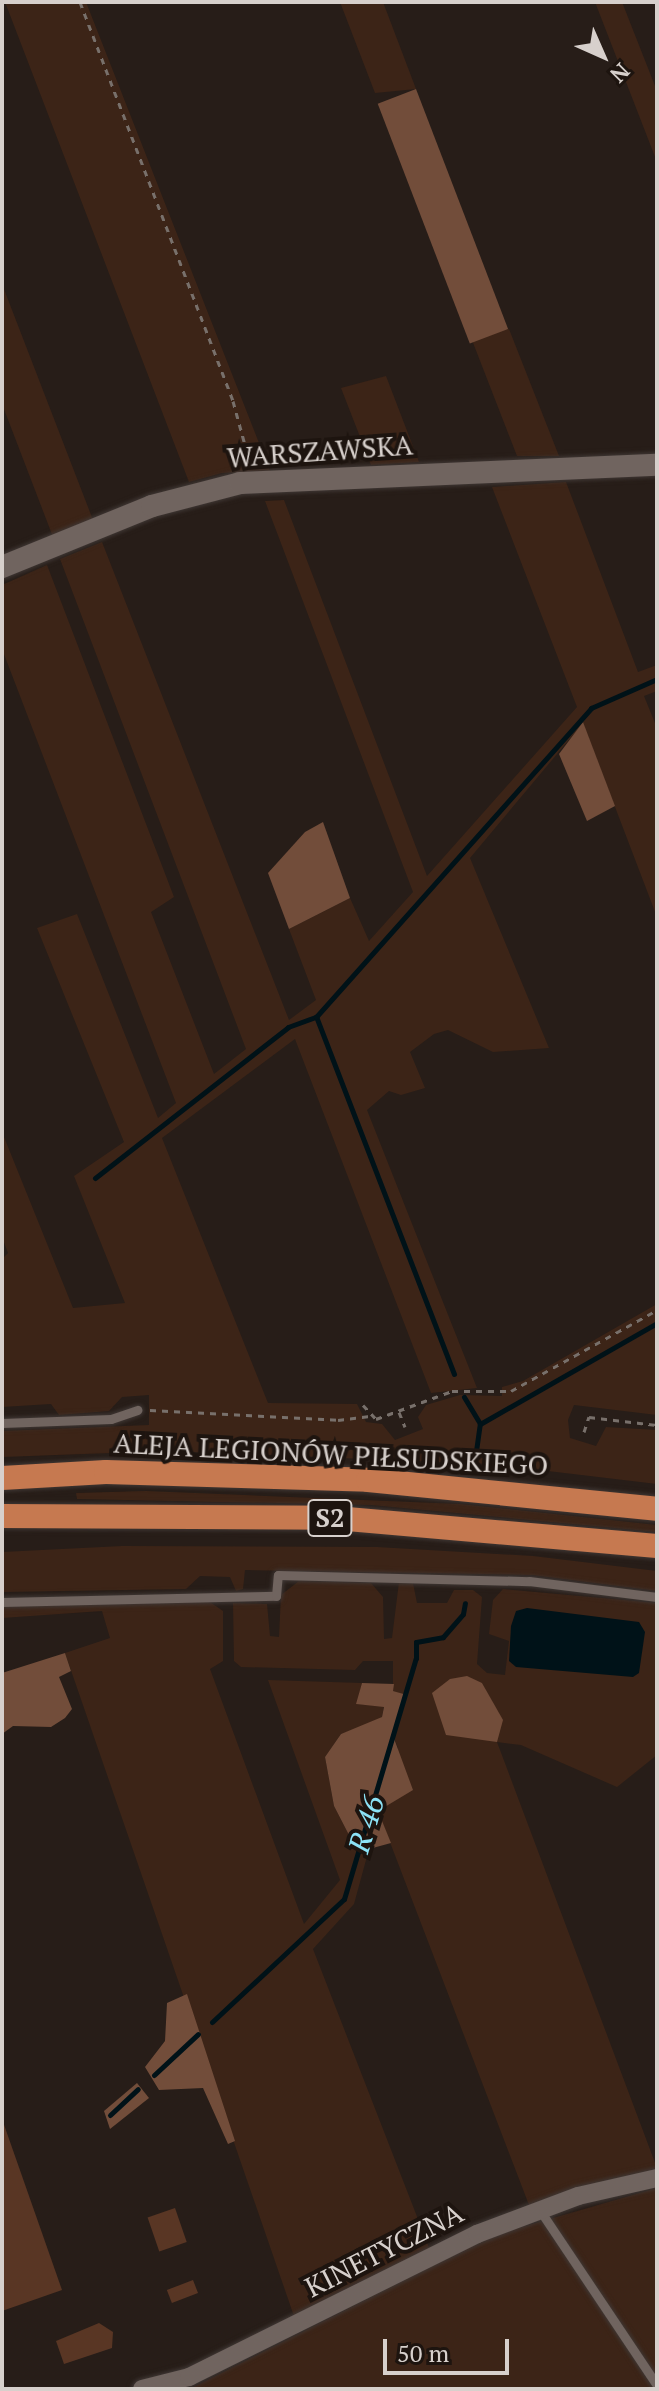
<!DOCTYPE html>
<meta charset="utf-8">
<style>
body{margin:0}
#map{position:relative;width:659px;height:2391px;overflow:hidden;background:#271d18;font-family:"PT Serif",serif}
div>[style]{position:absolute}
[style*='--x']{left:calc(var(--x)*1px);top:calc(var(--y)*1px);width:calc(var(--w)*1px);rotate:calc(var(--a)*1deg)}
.green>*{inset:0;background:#3c2417}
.forest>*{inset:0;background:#724d3a;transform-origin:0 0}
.water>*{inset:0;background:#001218}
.stream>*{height:5px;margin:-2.5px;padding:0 2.5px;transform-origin:2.5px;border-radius:2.5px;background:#001218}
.building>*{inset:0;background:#593624;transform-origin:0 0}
.path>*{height:3px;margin-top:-1.5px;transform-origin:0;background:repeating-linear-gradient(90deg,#78706b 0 6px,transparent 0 12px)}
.roads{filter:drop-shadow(0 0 2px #3f3734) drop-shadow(0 0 2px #3f3734)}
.service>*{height:9px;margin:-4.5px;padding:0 4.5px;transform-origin:4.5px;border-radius:4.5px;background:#70645f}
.minor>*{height:18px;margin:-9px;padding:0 9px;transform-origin:9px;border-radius:9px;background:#70645f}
.tertiary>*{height:22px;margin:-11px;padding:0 11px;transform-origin:11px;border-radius:11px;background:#70645f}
.motorway>*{height:24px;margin:-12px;padding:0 12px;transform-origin:12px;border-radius:12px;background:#c67950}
span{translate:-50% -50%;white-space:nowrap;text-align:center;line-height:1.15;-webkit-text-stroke:8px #1d140f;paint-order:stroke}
.shield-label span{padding:2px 6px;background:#1d140f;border:2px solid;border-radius:6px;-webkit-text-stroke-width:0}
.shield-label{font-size:26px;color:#d7d0cc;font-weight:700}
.street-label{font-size:28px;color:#d7d0cc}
.water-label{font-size:30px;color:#8ce3f7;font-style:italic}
.frame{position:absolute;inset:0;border:4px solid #d7d0cc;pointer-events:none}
.north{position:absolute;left:563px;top:16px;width:80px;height:80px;-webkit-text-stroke:6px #1d140f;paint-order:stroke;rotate:135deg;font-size:22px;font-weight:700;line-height:32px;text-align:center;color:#d7d0cc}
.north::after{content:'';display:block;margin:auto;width:28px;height:36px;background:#d7d0cc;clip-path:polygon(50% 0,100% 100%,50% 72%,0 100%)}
.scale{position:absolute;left:383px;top:2339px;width:126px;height:36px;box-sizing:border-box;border:4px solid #d7d0cc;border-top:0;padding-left:10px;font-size:24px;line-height:28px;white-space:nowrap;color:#d7d0cc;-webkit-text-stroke:6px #1d140f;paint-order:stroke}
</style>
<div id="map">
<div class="green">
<i style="clip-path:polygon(5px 2px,86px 2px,270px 471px,222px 473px,189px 482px)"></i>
<i style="clip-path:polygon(340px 2px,383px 2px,416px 89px,375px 93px)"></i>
<i style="clip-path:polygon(595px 2px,622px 2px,657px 91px,657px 162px)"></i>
<i style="clip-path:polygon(2px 284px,93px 520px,53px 537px,2px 404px)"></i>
<i style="clip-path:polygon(509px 329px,559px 456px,517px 456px,470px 335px)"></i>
<i style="clip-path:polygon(386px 376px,419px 462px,371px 465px,341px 388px)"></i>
<i style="clip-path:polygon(566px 482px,638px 672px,657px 665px,657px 691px,644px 696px,657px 728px,657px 917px,583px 723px,470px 858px,549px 1048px,493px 1052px,448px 1030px,434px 1034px,410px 1052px,425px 1088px,401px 1095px,389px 1091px,367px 1110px,477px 1388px,431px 1393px,295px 1039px,162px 1138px,268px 1403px,357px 1404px,366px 1422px,382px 1424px,395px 1440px,423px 1429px,418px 1417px,426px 1405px,460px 1395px,502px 1396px,502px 1387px,523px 1381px,657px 1304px,657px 1415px,574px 1405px,568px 1420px,570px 1438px,596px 1446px,606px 1427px,657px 1430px,657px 1484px,490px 1464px,166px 1451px,2px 1457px,2px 1431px,149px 1425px,149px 1395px,122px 1397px,109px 1411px,59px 1415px,51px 1404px,2px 1407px,2px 1259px,8px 1253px,2px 1237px,2px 1132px,73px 1308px,125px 1303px,74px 1176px,124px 1142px,37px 928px,77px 914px,158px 1118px,176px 1103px,2px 649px,2px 585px,47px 565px,174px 897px,151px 912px,214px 1074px,246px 1049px,60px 559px,102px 542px,289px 1020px,316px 1000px,289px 929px,350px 898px,369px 941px,413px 892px,265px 501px,284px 500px,427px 876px,577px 707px,492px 487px)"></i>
<i style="clip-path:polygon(146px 1491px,460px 1504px,657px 1525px,657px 1532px,371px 1505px,77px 1499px,76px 1493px)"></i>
<i style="clip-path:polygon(122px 1546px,377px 1547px,533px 1556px,657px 1571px,657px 1591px,532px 1575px,245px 1570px,243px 1589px,236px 1591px,230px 1577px,200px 1576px,186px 1589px,2px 1592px,2px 1552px)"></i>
<i style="clip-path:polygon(evenodd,299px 1581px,371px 1583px,383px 1597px,384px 1639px,392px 1638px,399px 1582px,413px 1583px,417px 1603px,447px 1603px,454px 1590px,473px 1590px,482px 1597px,477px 1664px,487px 1673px,505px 1675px,509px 1641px,489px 1634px,493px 1600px,503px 1589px,657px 1603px,657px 1755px,617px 1787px,521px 1745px,497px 1742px,657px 2168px,529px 2205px,378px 1811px,398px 1748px,392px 1733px,407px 1696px,393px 1691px,393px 1661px,363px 1661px,355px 1670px,241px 1667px,234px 1661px,233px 1603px,267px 1604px,270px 1636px,279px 1637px,281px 1595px,299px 1581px,450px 1679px,482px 1683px,502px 1720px,450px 1679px)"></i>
<i style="clip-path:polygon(113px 1602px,210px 1602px,223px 1611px,223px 1661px,210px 1669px,304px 1924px,340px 1880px,268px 1680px,362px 1683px,357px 1704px,384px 1706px,382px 1717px,373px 1723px,341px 1734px,325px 1757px,334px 1806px,350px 1837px,369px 1849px,354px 1904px,313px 1949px,430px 2250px,296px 2322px,65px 1653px,110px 1638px,102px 1611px,2px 1618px,2px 1606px)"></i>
<i style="clip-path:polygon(657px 2188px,657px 2389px,190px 2389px,491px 2236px)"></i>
</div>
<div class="forest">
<i style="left:416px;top:89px;width:257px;height:41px;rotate:69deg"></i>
<i style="clip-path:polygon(583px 722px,615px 806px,587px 821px,559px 754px)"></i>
<i style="clip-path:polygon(323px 822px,350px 898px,289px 929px,268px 873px,305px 832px)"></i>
<i style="clip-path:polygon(65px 1653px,71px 1671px,59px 1677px,72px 1709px,65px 1718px,51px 1727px,13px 1726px,2px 1734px,2px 1673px)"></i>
<i style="clip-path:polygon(467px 1676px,482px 1683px,503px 1720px,497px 1742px,446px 1735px,432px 1693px,450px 1679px)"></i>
<i style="clip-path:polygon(362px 1683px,394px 1684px,393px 1691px,407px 1695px,392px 1733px,413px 1790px,378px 1811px,391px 1843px,369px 1849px,350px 1837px,334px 1806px,325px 1757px,341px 1734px,382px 1717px,384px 1707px,356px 1704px)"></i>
<i style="clip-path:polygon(187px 1994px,235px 2141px,228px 2144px,203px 2088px,159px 2090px,145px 2067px,165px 2041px,167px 2003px)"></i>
<i style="clip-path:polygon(137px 2083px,149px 2098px,110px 2129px,104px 2111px)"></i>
</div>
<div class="water">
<i style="clip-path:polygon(527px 1608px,639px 1622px,645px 1632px,639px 1673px,633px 1677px,516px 1667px,509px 1661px,511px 1626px,516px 1611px)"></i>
</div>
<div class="stream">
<i style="--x:95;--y:1178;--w:245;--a:-38"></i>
<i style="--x:288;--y:1027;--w:30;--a:-20"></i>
<i style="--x:454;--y:1374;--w:383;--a:-111.1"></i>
<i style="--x:316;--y:1017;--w:414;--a:-48.3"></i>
<i style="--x:591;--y:708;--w:72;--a:-23.7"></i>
<i style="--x:464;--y:1397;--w:31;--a:59"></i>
<i style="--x:480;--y:1424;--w:204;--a:-29.7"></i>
<i style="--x:476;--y:1451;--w:27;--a:-82"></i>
<i style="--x:212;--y:2022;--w:180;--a:-43"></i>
<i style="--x:344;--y:1899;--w:252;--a:-73.4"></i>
<i style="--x:416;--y:1658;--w:16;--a:-90"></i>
<i style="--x:416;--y:1642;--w:27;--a:-10"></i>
<i style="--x:443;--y:1637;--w:30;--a:-49"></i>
<i style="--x:463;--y:1614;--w:11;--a:-80"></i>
<i style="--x:154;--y:2075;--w:60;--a:-43"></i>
<i style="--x:110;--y:2115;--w:38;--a:-43"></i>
</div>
<div class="building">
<i style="clip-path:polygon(2px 2119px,62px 2290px,2px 2311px)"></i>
<i style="left:175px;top:2208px;width:36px;height:29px;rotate:71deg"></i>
<i style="left:193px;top:2280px;width:14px;height:28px;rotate:69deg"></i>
<i style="clip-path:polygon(99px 2323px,113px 2332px,112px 2348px,64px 2364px,56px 2341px)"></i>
</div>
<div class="path">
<i style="--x:80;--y:2;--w:427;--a:69"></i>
<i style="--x:233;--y:401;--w:64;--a:74.7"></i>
<i style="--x:363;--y:1405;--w:19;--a:47"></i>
<i style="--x:376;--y:1419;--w:81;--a:-20.2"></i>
<i style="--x:452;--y:1391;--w:59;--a:0"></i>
<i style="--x:511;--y:1391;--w:167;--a:-29"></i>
<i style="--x:150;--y:1410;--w:188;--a:3"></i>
<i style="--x:338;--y:1420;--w:32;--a:-7"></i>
<i style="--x:399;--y:1412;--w:16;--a:68"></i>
<i style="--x:584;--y:1432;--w:16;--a:-72"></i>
<i style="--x:589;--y:1417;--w:68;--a:6.7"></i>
</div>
<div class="roads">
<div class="service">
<i style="--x:2;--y:1423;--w:109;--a:-2.1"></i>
<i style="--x:111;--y:1419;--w:28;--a:-19"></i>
<i style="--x:2;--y:1602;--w:274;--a:-1.3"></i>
<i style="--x:276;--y:1596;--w:21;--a:-85"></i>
<i style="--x:278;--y:1575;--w:251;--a:1.4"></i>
<i style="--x:529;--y:1581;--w:129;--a:7.1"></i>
<i style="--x:539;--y:2209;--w:212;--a:56.2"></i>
</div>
<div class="minor">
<i style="--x:142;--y:2389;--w:49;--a:-14.3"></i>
<i style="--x:189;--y:2377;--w:322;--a:-26.4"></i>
<i style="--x:477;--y:2234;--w:108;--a:-20.6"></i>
<i style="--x:578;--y:2196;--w:81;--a:-12.8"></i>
</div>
<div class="tertiary">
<i style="--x:2;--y:567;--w:162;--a:-22.1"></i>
<i style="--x:152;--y:506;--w:91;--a:-14.6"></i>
<i style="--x:240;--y:483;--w:417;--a:-2.5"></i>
</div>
<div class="motorway">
<i style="--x:2;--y:1478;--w:104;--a:-3.3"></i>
<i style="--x:106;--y:1472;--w:262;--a:1.7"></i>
<i style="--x:368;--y:1480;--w:290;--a:5.7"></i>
<i style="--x:2;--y:1516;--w:334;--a:0.3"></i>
<i style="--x:336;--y:1518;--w:322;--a:5"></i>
</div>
</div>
<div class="shield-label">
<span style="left:330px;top:1518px">S2</span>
</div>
<div class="street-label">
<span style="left:320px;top:451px;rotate:-4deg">WARSZAWSKA</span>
<span style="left:331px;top:1454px;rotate:3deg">ALEJA LEGIONÓW PIŁSUDSKIEGO</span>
<span style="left:384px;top:2250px;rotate:-27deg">KINETYCZNA</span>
</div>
<div class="water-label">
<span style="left:366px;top:1824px;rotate:-73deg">R 46</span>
</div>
<div class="frame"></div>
<div class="north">N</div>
<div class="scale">50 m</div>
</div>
